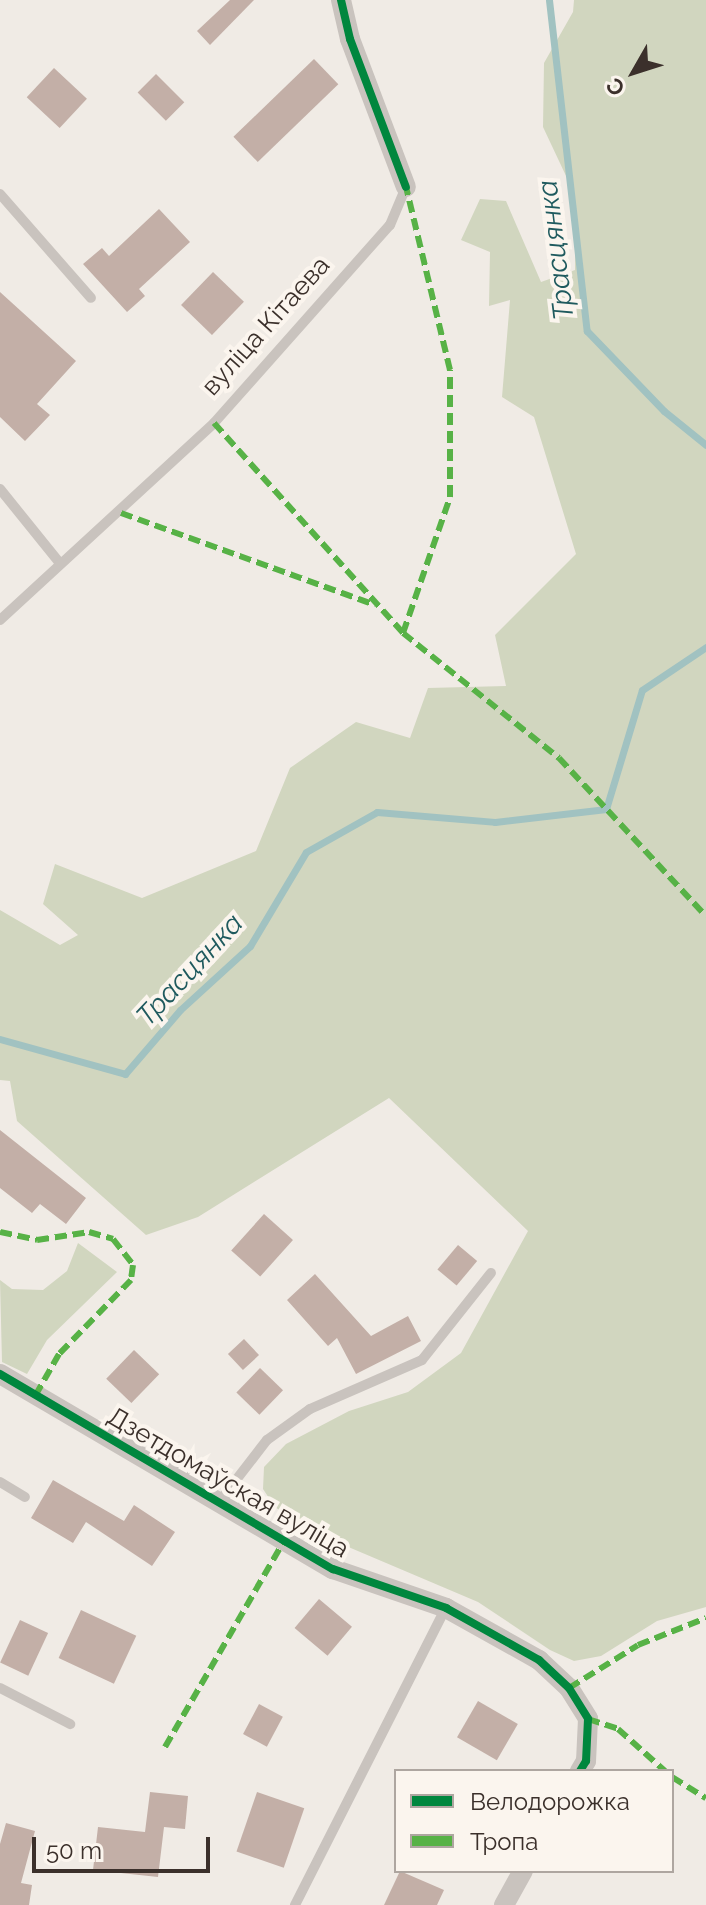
<!DOCTYPE html>
<meta charset="utf-8">
<style>
body{margin:0}
#map{position:relative;width:706px;height:1905px;overflow:hidden;background:#f0ebe5;font-family:Raleway,sans-serif}
div>[style]{position:absolute}
[style*='--x']{left:calc(var(--x)*1px);top:calc(var(--y)*1px);width:calc(var(--w)*1px);rotate:calc(var(--a)*1deg)}
.green>*{inset:0;background:#d1d6bf}
.stream>*{height:7px;margin:-3.5px;padding:0 3.5px;transform-origin:3.5px;border-radius:3.5px;background:#a1c2c1}
.building>*{inset:0;background:#c3afa7;transform-origin:0 0}
.lane>*{height:10px;margin:-5px;padding:0 5px;transform-origin:5px;border-radius:5px;background:#c9c3be}
.street>*{height:20px;margin:-10px;padding:0 10px;transform-origin:10px;border-radius:10px;background:#c9c3be}
.quiet>*{height:6px;margin-top:-3px;transform-origin:0;background:repeating-linear-gradient(90deg,#57b246 0 12px,transparent 0 18px)}
.cycleway>*{height:8px;margin:-4px;padding:0 4px;transform-origin:4px;border-radius:4px;background:#00873e}
span{translate:-50% -50%;white-space:nowrap;text-align:center;line-height:1.15;-webkit-text-stroke:8px #fbf5ee;paint-order:stroke}
.street-label{font-size:26px;color:#3b302b}
.water-label{font-size:28px;color:#1f5a5e;font-style:italic}
.legend{position:absolute;left:394px;top:1769px;width:280px;height:104px;box-sizing:border-box;background:#fbf5ee;border:2px solid #aea6a0;margin:0;padding:10px 14px;list-style:none;font-size:24px;color:#3b302b}
.legend li{display:flex;align-items:center;gap:16px;height:40px}
.legend b{width:40px;border:2px solid #aea6a0}
.north{position:absolute;left:594px;top:32px;width:80px;height:80px;-webkit-text-stroke:6px #fbf5ee;paint-order:stroke;rotate:231deg;font-size:22px;font-weight:700;line-height:32px;text-align:center;color:#3b302b}
.north::after{content:'';display:block;margin:auto;width:28px;height:36px;background:#3b302b;clip-path:polygon(50% 0,100% 100%,50% 72%,0 100%)}
.scale{position:absolute;left:32px;top:1837px;width:178px;height:36px;box-sizing:border-box;border:4px solid #3b302b;border-top:0;padding-left:10px;font-size:24px;line-height:28px;white-space:nowrap;color:#3b302b;-webkit-text-stroke:6px #fbf5ee;paint-order:stroke}
</style>
<div id="map">
<div class="green">
<i style="clip-path:polygon(574px 0,706px 0,706px 1607px,657px 1621px,601px 1656px,574px 1661px,550px 1650px,478px 1602px,306px 1529px,275px 1507px,263px 1489px,264px 1467px,286px 1444px,349px 1411px,408px 1392px,461px 1353px,528px 1231px,389px 1098px,198px 1217px,146px 1235px,17px 1121px,10px 1081px,0 1080px,0 910px,60px 945px,78px 935px,43px 904px,55px 864px,142px 898px,256px 851px,290px 768px,356px 722px,410px 738px,428px 688px,506px 686px,495px 635px,576px 554px,534px 417px,502px 397px,510px 300px,489px 306px,490px 252px,461px 240px,480px 199px,506px 201px,541px 282px,575px 270px,575px 195px,543px 127px,544px 63px,573px 12px)"></i>
<i style="clip-path:polygon(78px 1243px,117px 1272px,47px 1340px,27px 1374px,2px 1362px,0 1280px,12px 1289px,43px 1290px,67px 1271px)"></i>
</div>
<div class="stream">
<i style="--x:549;--y:0;--w:333;--a:83.5"></i>
<i style="--x:587;--y:331;--w:111;--a:46.1"></i>
<i style="--x:664;--y:411;--w:54;--a:39"></i>
<i style="--x:0;--y:1039;--w:130;--a:15.6"></i>
<i style="--x:125;--y:1074;--w:84;--a:-49.3"></i>
<i style="--x:180;--y:1010;--w:95;--a:-42.4"></i>
<i style="--x:250;--y:946;--w:109;--a:-59.2"></i>
<i style="--x:306;--y:852;--w:81;--a:-29.4"></i>
<i style="--x:377;--y:812;--w:118;--a:4.8"></i>
<i style="--x:495;--y:822;--w:112;--a:-6.7"></i>
<i style="--x:606;--y:809;--w:124;--a:-73.2"></i>
<i style="--x:642;--y:690;--w:77;--a:-33.9"></i>
</div>
<div class="building">
<i style="clip-path:polygon(230px 0,254px 0,210px 45px,197px 31px)"></i>
<i style="left:314px;top:59px;width:35px;height:112px;rotate:46deg"></i>
<i style="left:54px;top:68px;width:45px;height:40px;rotate:43deg"></i>
<i style="left:156px;top:74px;width:40px;height:26px;rotate:45deg"></i>
<i style="clip-path:polygon(159px 209px,190px 242px,139px 289px,145px 296px,127px 312px,83px 264px,102px 248px,109px 256px)"></i>
<i style="left:213px;top:272px;width:43px;height:46px;rotate:44deg"></i>
<i style="clip-path:polygon(0 292px,76px 361px,37px 404px,50px 415px,25px 441px,0 417px)"></i>
<i style="clip-path:polygon(0 1130px,86px 1198px,66px 1224px,40px 1204px,32px 1213px,0 1188px)"></i>
<i style="left:264px;top:1214px;width:39px;height:49px;rotate:42deg"></i>
<i style="left:458px;top:1245px;width:25px;height:32px;rotate:40deg"></i>
<i style="clip-path:polygon(315px 1274px,371px 1336px,408px 1316px,421px 1341px,356px 1374px,337px 1338px,328px 1346px,287px 1300px)"></i>
<i style="left:244px;top:1339px;width:22px;height:22px;rotate:47deg"></i>
<i style="left:134px;top:1350px;width:35px;height:40px;rotate:44deg"></i>
<i style="left:260px;top:1368px;width:32px;height:34px;rotate:44deg"></i>
<i style="clip-path:polygon(53px 1480px,124px 1521px,134px 1505px,175px 1532px,152px 1566px,86px 1522px,73px 1543px,31px 1518px)"></i>
<i style="left:319px;top:1599px;width:43px;height:38px;rotate:40deg"></i>
<i style="left:81px;top:1610px;width:61px;height:53px;rotate:25deg"></i>
<i style="left:20px;top:1620px;width:31px;height:47px;rotate:25deg"></i>
<i style="left:478px;top:1701px;width:46px;height:42px;rotate:30deg"></i>
<i style="left:259px;top:1704px;width:27px;height:34px;rotate:28deg"></i>
<i style="clip-path:polygon(150px 1792px,188px 1796px,185px 1829px,164px 1827px,158px 1877px,93px 1870px,98px 1827px,145px 1832px)"></i>
<i style="left:257px;top:1792px;width:50px;height:63px;rotate:19deg"></i>
<i style="clip-path:polygon(6px 1823px,35px 1831px,21px 1883px,32px 1885px,29px 1905px,0 1905px,0 1844px)"></i>
<i style="clip-path:polygon(400px 1871px,444px 1890px,437px 1905px,384px 1905px)"></i>
</div>
<div class="lane">
<i style="--x:0;--y:194;--w:138;--a:48.8"></i>
<i style="--x:0;--y:489;--w:94;--a:51.1"></i>
<i style="--x:0;--y:620;--w:291;--a:-42.6"></i>
<i style="--x:214;--y:423;--w:265;--a:-48.4"></i>
<i style="--x:390;--y:225;--w:41;--a:-67.2"></i>
<i style="--x:0;--y:1482;--w:29;--a:31"></i>
<i style="--x:219;--y:1502;--w:78;--a:-52.3"></i>
<i style="--x:267;--y:1440;--w:53;--a:-35.8"></i>
<i style="--x:310;--y:1409;--w:122;--a:-23.6"></i>
<i style="--x:422;--y:1360;--w:111;--a:-51.6"></i>
<i style="--x:0;--y:1688;--w:79;--a:27.2"></i>
<i style="--x:295;--y:1905;--w:333;--a:-63.1"></i>
</div>
<div class="street">
<i style="--x:341;--y:0;--w:40;--a:77"></i>
<i style="--x:350;--y:39;--w:158;--a:69.3"></i>
<i style="--x:0;--y:1374;--w:386;--a:30.4"></i>
<i style="--x:333;--y:1569;--w:120;--a:19"></i>
<i style="--x:446;--y:1608;--w:107;--a:29.2"></i>
<i style="--x:539;--y:1660;--w:41;--a:43"></i>
<i style="--x:569;--y:1688;--w:36;--a:58"></i>
<i style="--x:588;--y:1719;--w:42;--a:92.7"></i>
<i style="--x:586;--y:1761;--w:12;--a:121"></i>
<i style="--x:504;--y:1905;--w:39;--a:-61"></i>
</div>
<div class="quiet">
<i style="--x:214;--y:423;--w:283;--a:48"></i>
<i style="--x:403;--y:633;--w:200;--a:38.7"></i>
<i style="--x:559;--y:758;--w:216;--a:47.1"></i>
<i style="--x:121;--y:513;--w:270;--a:19.9"></i>
<i style="--x:403;--y:633;--w:144;--a:-70.9"></i>
<i style="--x:450;--y:497;--w:127;--a:-90"></i>
<i style="--x:450;--y:370;--w:188;--a:-103.5"></i>
<i style="--x:0;--y:1232;--w:38;--a:12"></i>
<i style="--x:37;--y:1240;--w:53;--a:-8.7"></i>
<i style="--x:89;--y:1232;--w:25;--a:16"></i>
<i style="--x:113;--y:1239;--w:33;--a:52"></i>
<i style="--x:133;--y:1265;--w:15;--a:98"></i>
<i style="--x:131;--y:1280;--w:103;--a:134.2"></i>
<i style="--x:59;--y:1354;--w:48;--a:119.7"></i>
<i style="--x:569;--y:1688;--w:81;--a:-31.9"></i>
<i style="--x:638;--y:1645;--w:73;--a:-21.7"></i>
<i style="--x:588;--y:1719;--w:32;--a:18"></i>
<i style="--x:618;--y:1729;--w:63;--a:41.8"></i>
<i style="--x:165;--y:1747;--w:238;--a:-60"></i>
<i style="--x:672;--y:1777;--w:40;--a:32"></i>
</div>
<div class="cycleway">
<i style="--x:341;--y:0;--w:40;--a:77"></i>
<i style="--x:350;--y:39;--w:158;--a:69.3"></i>
<i style="--x:0;--y:1374;--w:386;--a:30.4"></i>
<i style="--x:333;--y:1569;--w:120;--a:19"></i>
<i style="--x:446;--y:1608;--w:107;--a:29.2"></i>
<i style="--x:539;--y:1660;--w:41;--a:43"></i>
<i style="--x:569;--y:1688;--w:36;--a:58"></i>
<i style="--x:588;--y:1719;--w:42;--a:92.7"></i>
<i style="--x:586;--y:1761;--w:12;--a:121"></i>
</div>
<div class="street-label">
<span style="left:266px;top:326px;rotate:-48deg">вуліца Кітаева</span>
<span style="left:228px;top:1483px;rotate:30deg">Дзетдомаўская вуліца</span>
</div>
<div class="water-label">
<span style="left:556px;top:250px;rotate:-97deg">Трасцянка</span>
<span style="left:190px;top:970px;rotate:-47deg">Трасцянка</span>
</div>
<ul class="legend">
<li><b style="height:10px;background:#00873e"></b>Велодорожка</li>
<li><b style="height:10px;background:#57b246"></b>Тропа</li>
</ul>
<div class="north">С</div>
<div class="scale">50 m</div>
</div>
